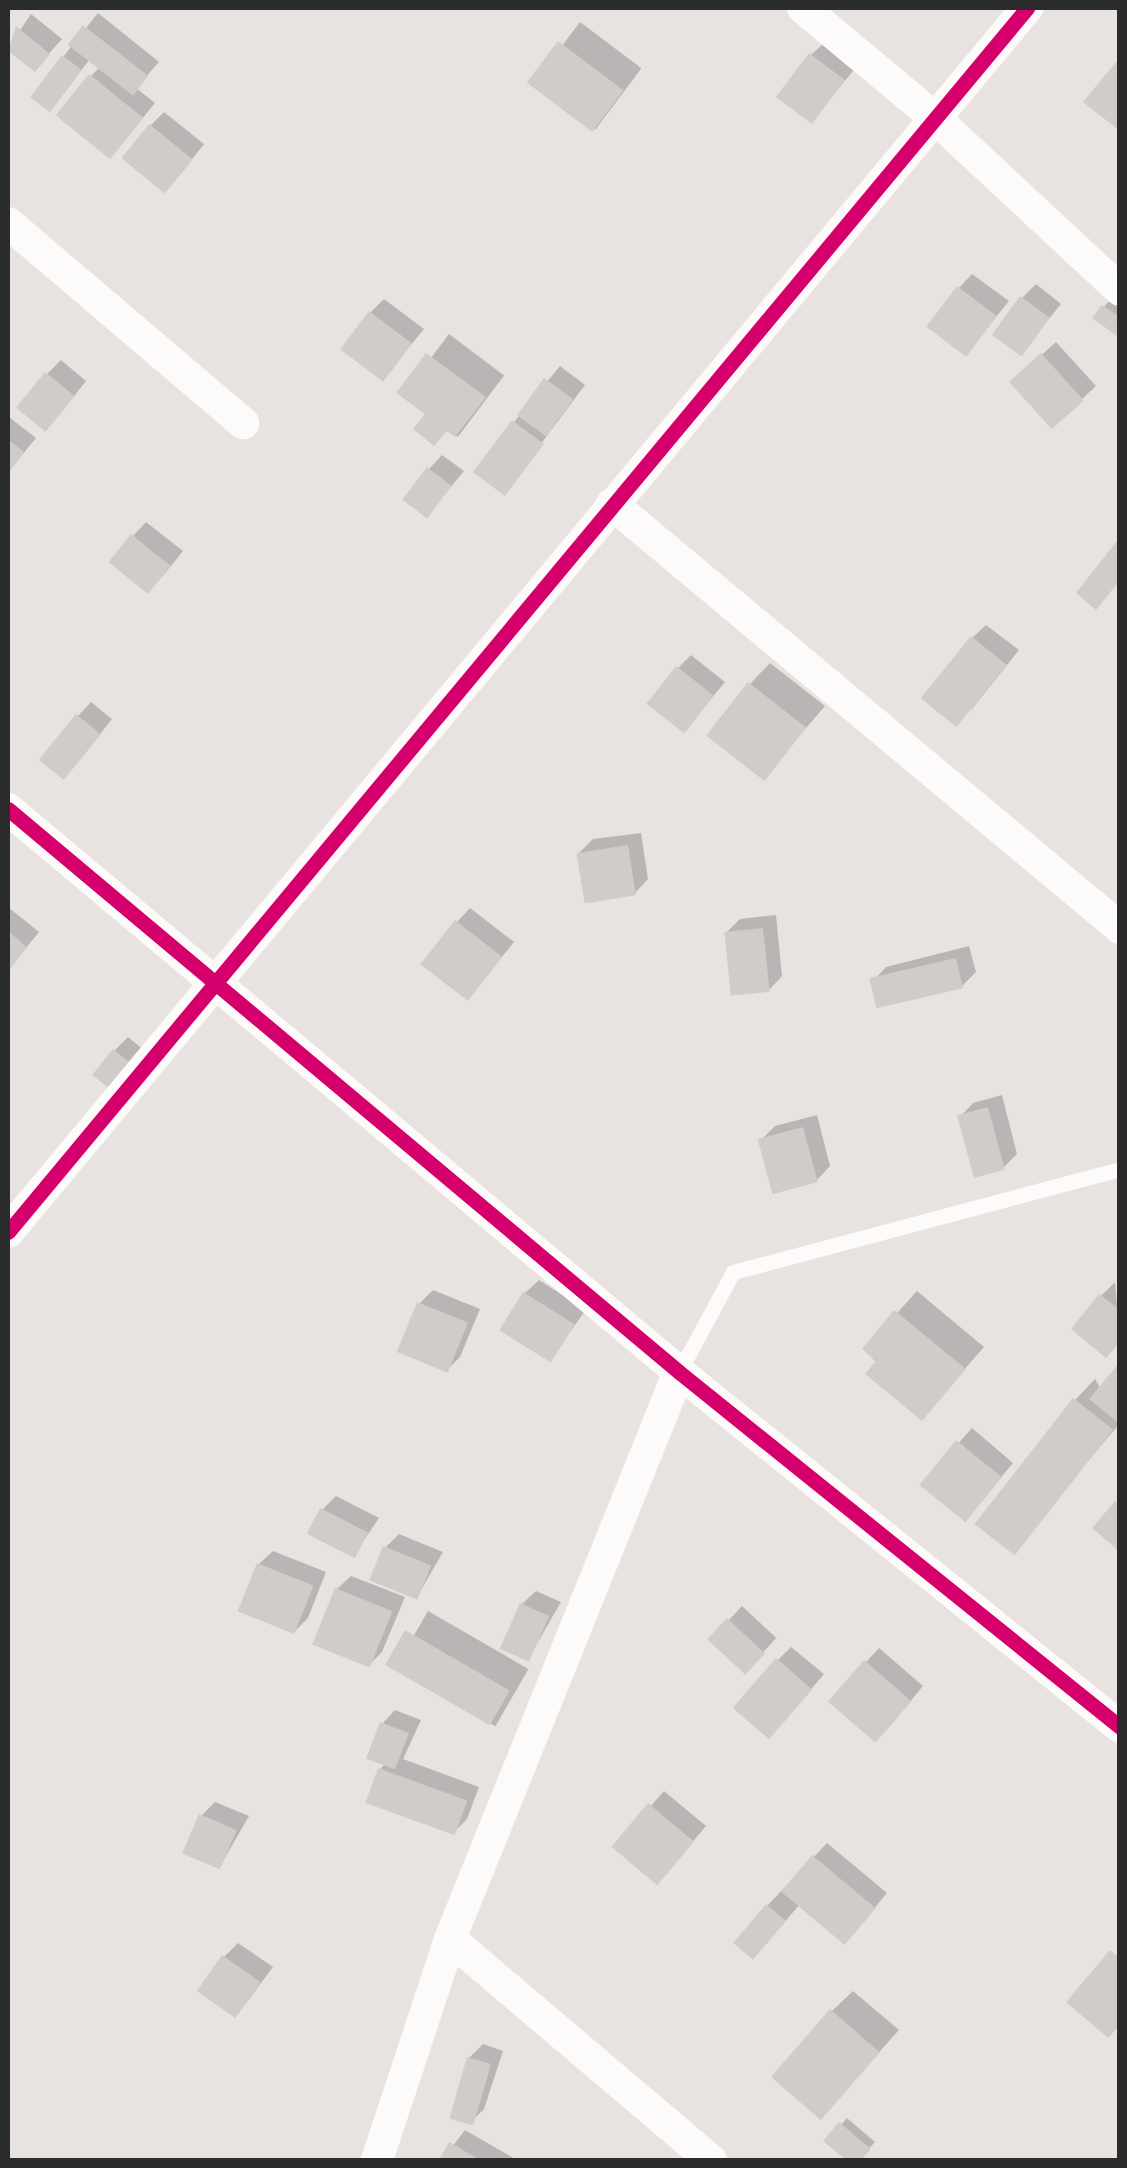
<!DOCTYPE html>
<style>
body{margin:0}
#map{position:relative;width:1127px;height:2168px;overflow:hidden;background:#e8e3e1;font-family:"Roboto Condensed",sans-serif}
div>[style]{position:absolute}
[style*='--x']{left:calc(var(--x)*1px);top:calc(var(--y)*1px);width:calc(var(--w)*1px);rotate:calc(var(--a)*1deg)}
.shadow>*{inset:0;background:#0003;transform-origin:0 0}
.building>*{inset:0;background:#cfccca;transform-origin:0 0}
.service>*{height:15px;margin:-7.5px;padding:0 7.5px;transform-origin:7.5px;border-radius:7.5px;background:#fcfbfa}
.minor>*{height:32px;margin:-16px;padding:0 16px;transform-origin:16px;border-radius:16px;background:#fcfbfa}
.cycleway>*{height:15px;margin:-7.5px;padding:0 7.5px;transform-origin:7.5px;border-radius:7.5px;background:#d6006c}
span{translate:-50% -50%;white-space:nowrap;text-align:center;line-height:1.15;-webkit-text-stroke:10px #fff;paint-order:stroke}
.frame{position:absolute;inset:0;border:10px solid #2b2b2b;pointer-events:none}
</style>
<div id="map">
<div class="shadow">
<i style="clip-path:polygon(98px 13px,159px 62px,136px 88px,155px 103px,123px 142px,91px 76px,100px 67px,90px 59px,62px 95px,63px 57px)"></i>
<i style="clip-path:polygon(31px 14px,62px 39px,35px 69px,8px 48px)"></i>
<i style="left:580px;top:22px;width:77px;height:77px;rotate:37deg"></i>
<i style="clip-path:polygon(825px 42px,857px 66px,812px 121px,811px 55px)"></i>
<i style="clip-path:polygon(164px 112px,204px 144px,179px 176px,150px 126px)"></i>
<i style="clip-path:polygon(972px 274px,1009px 301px,966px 354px,959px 288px)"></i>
<i style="clip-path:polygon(1036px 284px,1061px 304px,1021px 353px,1022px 298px)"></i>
<i style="clip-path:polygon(384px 299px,424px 329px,384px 378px,371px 312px)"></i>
<i style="clip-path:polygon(1110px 300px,1120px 307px,1120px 335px,1104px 307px)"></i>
<i style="left:449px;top:334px;width:69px;height:77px;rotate:37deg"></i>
<i style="clip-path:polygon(1056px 342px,1096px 386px,1082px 399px,1026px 369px)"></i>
<i style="clip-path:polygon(61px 360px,86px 381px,59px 415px,47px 374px)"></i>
<i style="clip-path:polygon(560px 366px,585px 385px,504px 493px,514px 422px)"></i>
<i style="clip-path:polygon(9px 417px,36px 438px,8px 472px,8px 419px)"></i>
<i style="clip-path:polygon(442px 455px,464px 471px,427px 516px,429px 469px)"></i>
<i style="clip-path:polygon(146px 522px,183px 551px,162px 577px,133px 536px)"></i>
<i style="clip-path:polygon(986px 625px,1019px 650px,971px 710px,972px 638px)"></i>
<i style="clip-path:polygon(691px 655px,725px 682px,697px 716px,678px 668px)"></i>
<i style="clip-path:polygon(770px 663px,825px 706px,763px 778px,750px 684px)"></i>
<i style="clip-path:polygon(91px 702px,112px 719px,77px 763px,78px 716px)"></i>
<i style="clip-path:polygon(641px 833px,648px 879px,635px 893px,579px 853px,593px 839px)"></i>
<i style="clip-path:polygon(8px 907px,39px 932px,8px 970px)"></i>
<i style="clip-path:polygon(470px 908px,514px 942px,480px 984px,457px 922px)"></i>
<i style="clip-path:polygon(776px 915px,782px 976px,769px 990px,726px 933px,740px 919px)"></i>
<i style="clip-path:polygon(969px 946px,976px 972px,962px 986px,873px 981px,886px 967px)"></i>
<i style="clip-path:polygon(128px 1037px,150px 1055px,95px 1075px,114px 1051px)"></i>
<i style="clip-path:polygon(1002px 1095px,1017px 1154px,1003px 1168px,960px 1117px,973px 1103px)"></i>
<i style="clip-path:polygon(817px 1115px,830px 1166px,817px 1180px,761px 1140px,775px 1126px)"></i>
<i style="clip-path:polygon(539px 1280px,586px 1310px,550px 1359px,525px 1293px)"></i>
<i style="clip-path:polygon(1115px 1282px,1120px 1341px,1074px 1329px,1101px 1296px)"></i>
<i style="clip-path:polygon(433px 1290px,480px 1309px,460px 1357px,446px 1371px,419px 1304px)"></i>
<i style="clip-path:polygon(917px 1291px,984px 1347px,922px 1418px,865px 1349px)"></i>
<i style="clip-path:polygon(1095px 1379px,1120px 1423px,1012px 1551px,1075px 1400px)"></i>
<i style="clip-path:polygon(972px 1428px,1013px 1463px,978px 1505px,922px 1484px)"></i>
<i style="clip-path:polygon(336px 1496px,379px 1518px,354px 1555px,322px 1510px)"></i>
<i style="clip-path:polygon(399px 1534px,443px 1552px,417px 1597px,385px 1548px)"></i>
<i style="clip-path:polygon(273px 1551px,326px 1572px,308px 1618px,294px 1632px,259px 1564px)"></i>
<i style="clip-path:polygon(351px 1576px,405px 1597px,382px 1652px,369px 1665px,337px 1589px)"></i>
<i style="clip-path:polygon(536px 1591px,561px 1602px,528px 1659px,522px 1604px)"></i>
<i style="left:742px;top:1606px;width:47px;height:46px;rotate:43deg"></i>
<i style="left:428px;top:1611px;width:116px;height:66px;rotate:30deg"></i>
<i style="clip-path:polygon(791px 1647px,824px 1674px,783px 1722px,778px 1660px)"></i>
<i style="clip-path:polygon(879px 1648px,923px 1686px,890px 1726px,866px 1662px)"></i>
<i style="clip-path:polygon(395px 1710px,421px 1720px,403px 1759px,479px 1787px,467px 1819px,453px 1833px,380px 1769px,387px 1762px,382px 1724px)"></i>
<i style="clip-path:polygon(664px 1791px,706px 1826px,670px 1869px,615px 1847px)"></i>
<i style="clip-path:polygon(215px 1802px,249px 1816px,219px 1868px,201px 1816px)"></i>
<i style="clip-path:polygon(827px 1843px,887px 1893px,858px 1928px,800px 1904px,766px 1944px,767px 1906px)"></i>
<i style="clip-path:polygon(238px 1943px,273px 1967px,237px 2015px,224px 1957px)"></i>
<i style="clip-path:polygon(853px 1991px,899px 2030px,821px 2117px,832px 2011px)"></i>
<i style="clip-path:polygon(483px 2044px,503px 2051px,484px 2109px,470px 2123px,469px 2058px)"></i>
<i style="clip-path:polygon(847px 2118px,875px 2142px,859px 2160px,827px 2141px)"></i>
<i style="clip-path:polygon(465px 2130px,517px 2160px,442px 2160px)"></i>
</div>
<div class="building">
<i style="left:83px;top:25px;width:83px;height:25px;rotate:38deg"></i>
<i style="clip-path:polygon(16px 26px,50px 54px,35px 72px,8px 51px)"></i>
<i style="left:558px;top:41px;width:82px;height:52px;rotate:37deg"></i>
<i style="left:809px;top:53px;width:45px;height:55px;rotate:37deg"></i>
<i style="left:62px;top:55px;width:25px;height:53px;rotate:37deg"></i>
<i style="clip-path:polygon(1116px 62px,1120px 64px,1120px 131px,1083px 102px)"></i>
<i style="left:89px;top:74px;width:70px;height:53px;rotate:39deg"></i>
<i style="left:149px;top:124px;width:56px;height:44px;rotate:39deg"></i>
<i style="left:957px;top:286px;width:50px;height:51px;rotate:37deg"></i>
<i style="left:1020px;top:296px;width:37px;height:48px;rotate:36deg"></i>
<i style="clip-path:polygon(1102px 305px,1120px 317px,1120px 338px,1092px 318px)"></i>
<i style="left:369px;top:311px;width:54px;height:48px;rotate:37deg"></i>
<i style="clip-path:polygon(426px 353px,486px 397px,455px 437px,447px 431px,434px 446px,413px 429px,425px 414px,396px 393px)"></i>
<i style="left:1041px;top:353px;width:64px;height:43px;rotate:48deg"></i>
<i style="left:45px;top:372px;width:38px;height:46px;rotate:39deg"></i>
<i style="left:544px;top:378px;width:36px;height:46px;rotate:36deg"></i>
<i style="left:512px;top:420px;width:40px;height:65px;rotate:37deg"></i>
<i style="clip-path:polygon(8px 439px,24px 452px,8px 474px)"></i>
<i style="left:427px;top:467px;width:31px;height:41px;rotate:37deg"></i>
<i style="left:131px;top:534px;width:51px;height:36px;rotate:39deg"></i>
<i style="clip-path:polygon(1120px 537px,1120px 580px,1096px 610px,1076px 593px)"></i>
<i style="left:971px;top:636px;width:46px;height:80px;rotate:39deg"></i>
<i style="left:676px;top:666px;width:48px;height:48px;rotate:38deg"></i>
<i style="left:748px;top:682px;width:74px;height:68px;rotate:38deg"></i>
<i style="left:76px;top:714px;width:32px;height:59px;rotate:39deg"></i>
<i style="left:628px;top:845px;width:51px;height:52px;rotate:81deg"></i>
<i style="left:455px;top:920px;width:60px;height:56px;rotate:38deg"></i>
<i style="left:763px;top:928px;width:64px;height:39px;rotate:84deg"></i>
<i style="clip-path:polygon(8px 931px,27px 947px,8px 972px)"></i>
<i style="left:956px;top:958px;width:31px;height:89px;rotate:77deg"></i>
<i style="left:113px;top:1049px;width:33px;height:33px;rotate:39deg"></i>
<i style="left:988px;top:1107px;width:65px;height:32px;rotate:75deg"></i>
<i style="left:803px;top:1127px;width:57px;height:47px;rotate:75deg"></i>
<i style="left:523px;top:1292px;width:61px;height:45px;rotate:32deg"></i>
<i style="clip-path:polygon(1099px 1294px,1120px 1310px,1120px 1342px,1106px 1358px,1071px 1329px)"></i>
<i style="left:417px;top:1302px;width:55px;height:54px;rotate:22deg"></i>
<i style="clip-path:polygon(894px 1310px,966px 1369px,922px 1421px,865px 1374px,876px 1361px,862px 1349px)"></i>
<i style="clip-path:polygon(1120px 1362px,1120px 1424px,1089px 1399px)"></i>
<i style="left:1073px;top:1398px;width:51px;height:160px;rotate:38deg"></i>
<i style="left:956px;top:1440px;width:59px;height:58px;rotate:39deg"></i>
<i style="clip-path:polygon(1115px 1501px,1120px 1505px,1120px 1552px,1092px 1528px)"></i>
<i style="left:320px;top:1508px;width:54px;height:29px;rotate:27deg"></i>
<i style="left:383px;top:1546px;width:52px;height:37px;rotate:22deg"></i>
<i style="left:257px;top:1563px;width:61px;height:52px;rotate:22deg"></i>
<i style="left:335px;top:1588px;width:62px;height:61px;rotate:22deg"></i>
<i style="left:520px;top:1603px;width:32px;height:50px;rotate:24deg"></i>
<i style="left:727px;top:1618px;width:52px;height:29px;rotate:43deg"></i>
<i style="left:405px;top:1630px;width:121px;height:40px;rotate:30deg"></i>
<i style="left:776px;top:1658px;width:48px;height:66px;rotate:41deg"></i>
<i style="left:864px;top:1660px;width:63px;height:55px;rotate:41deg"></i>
<i style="left:380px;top:1722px;width:31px;height:39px;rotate:21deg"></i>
<i style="left:378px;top:1768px;width:95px;height:37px;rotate:20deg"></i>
<i style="left:648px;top:1803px;width:60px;height:57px;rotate:40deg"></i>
<i style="left:199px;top:1814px;width:41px;height:43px;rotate:23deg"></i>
<i style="left:812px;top:1855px;width:83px;height:48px;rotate:40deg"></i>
<i style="left:766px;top:1904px;width:26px;height:51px;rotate:40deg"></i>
<i style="clip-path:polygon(1110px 1950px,1120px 1958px,1120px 2025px,1108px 2038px,1066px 2002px)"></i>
<i style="left:222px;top:1955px;width:47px;height:44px;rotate:35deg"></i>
<i style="left:830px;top:2009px;width:66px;height:90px;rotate:41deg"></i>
<i style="left:467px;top:2057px;width:25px;height:64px;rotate:16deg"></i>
<i style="clip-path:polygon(839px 2122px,871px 2149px,861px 2160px,846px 2160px,823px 2141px)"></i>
<i style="clip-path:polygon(449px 2142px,480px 2160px,439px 2160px)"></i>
</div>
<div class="service">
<i style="--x:679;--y:1372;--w:114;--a:-61.6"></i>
<i style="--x:733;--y:1272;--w:397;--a:-14.9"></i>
</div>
<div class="minor">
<i style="--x:803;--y:8;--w:173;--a:39.8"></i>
<i style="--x:936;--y:119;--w:251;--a:42.9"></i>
<i style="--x:8;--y:223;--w:309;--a:40.4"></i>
<i style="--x:612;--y:504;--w:662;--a:39.85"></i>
<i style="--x:8;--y:809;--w:876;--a:40"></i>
<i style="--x:679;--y:1372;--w:566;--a:38.83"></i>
<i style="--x:8;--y:1232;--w:1593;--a:-50.22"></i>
<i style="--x:450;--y:1939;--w:342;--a:40.3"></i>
<i style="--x:377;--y:2160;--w:233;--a:-71.7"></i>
<i style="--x:450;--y:1939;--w:611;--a:-68.01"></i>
</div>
<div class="cycleway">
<i style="--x:8;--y:809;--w:876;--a:40"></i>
<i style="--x:679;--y:1372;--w:566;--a:38.83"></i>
<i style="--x:8;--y:1232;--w:1593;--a:-50.22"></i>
</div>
<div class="frame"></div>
</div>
